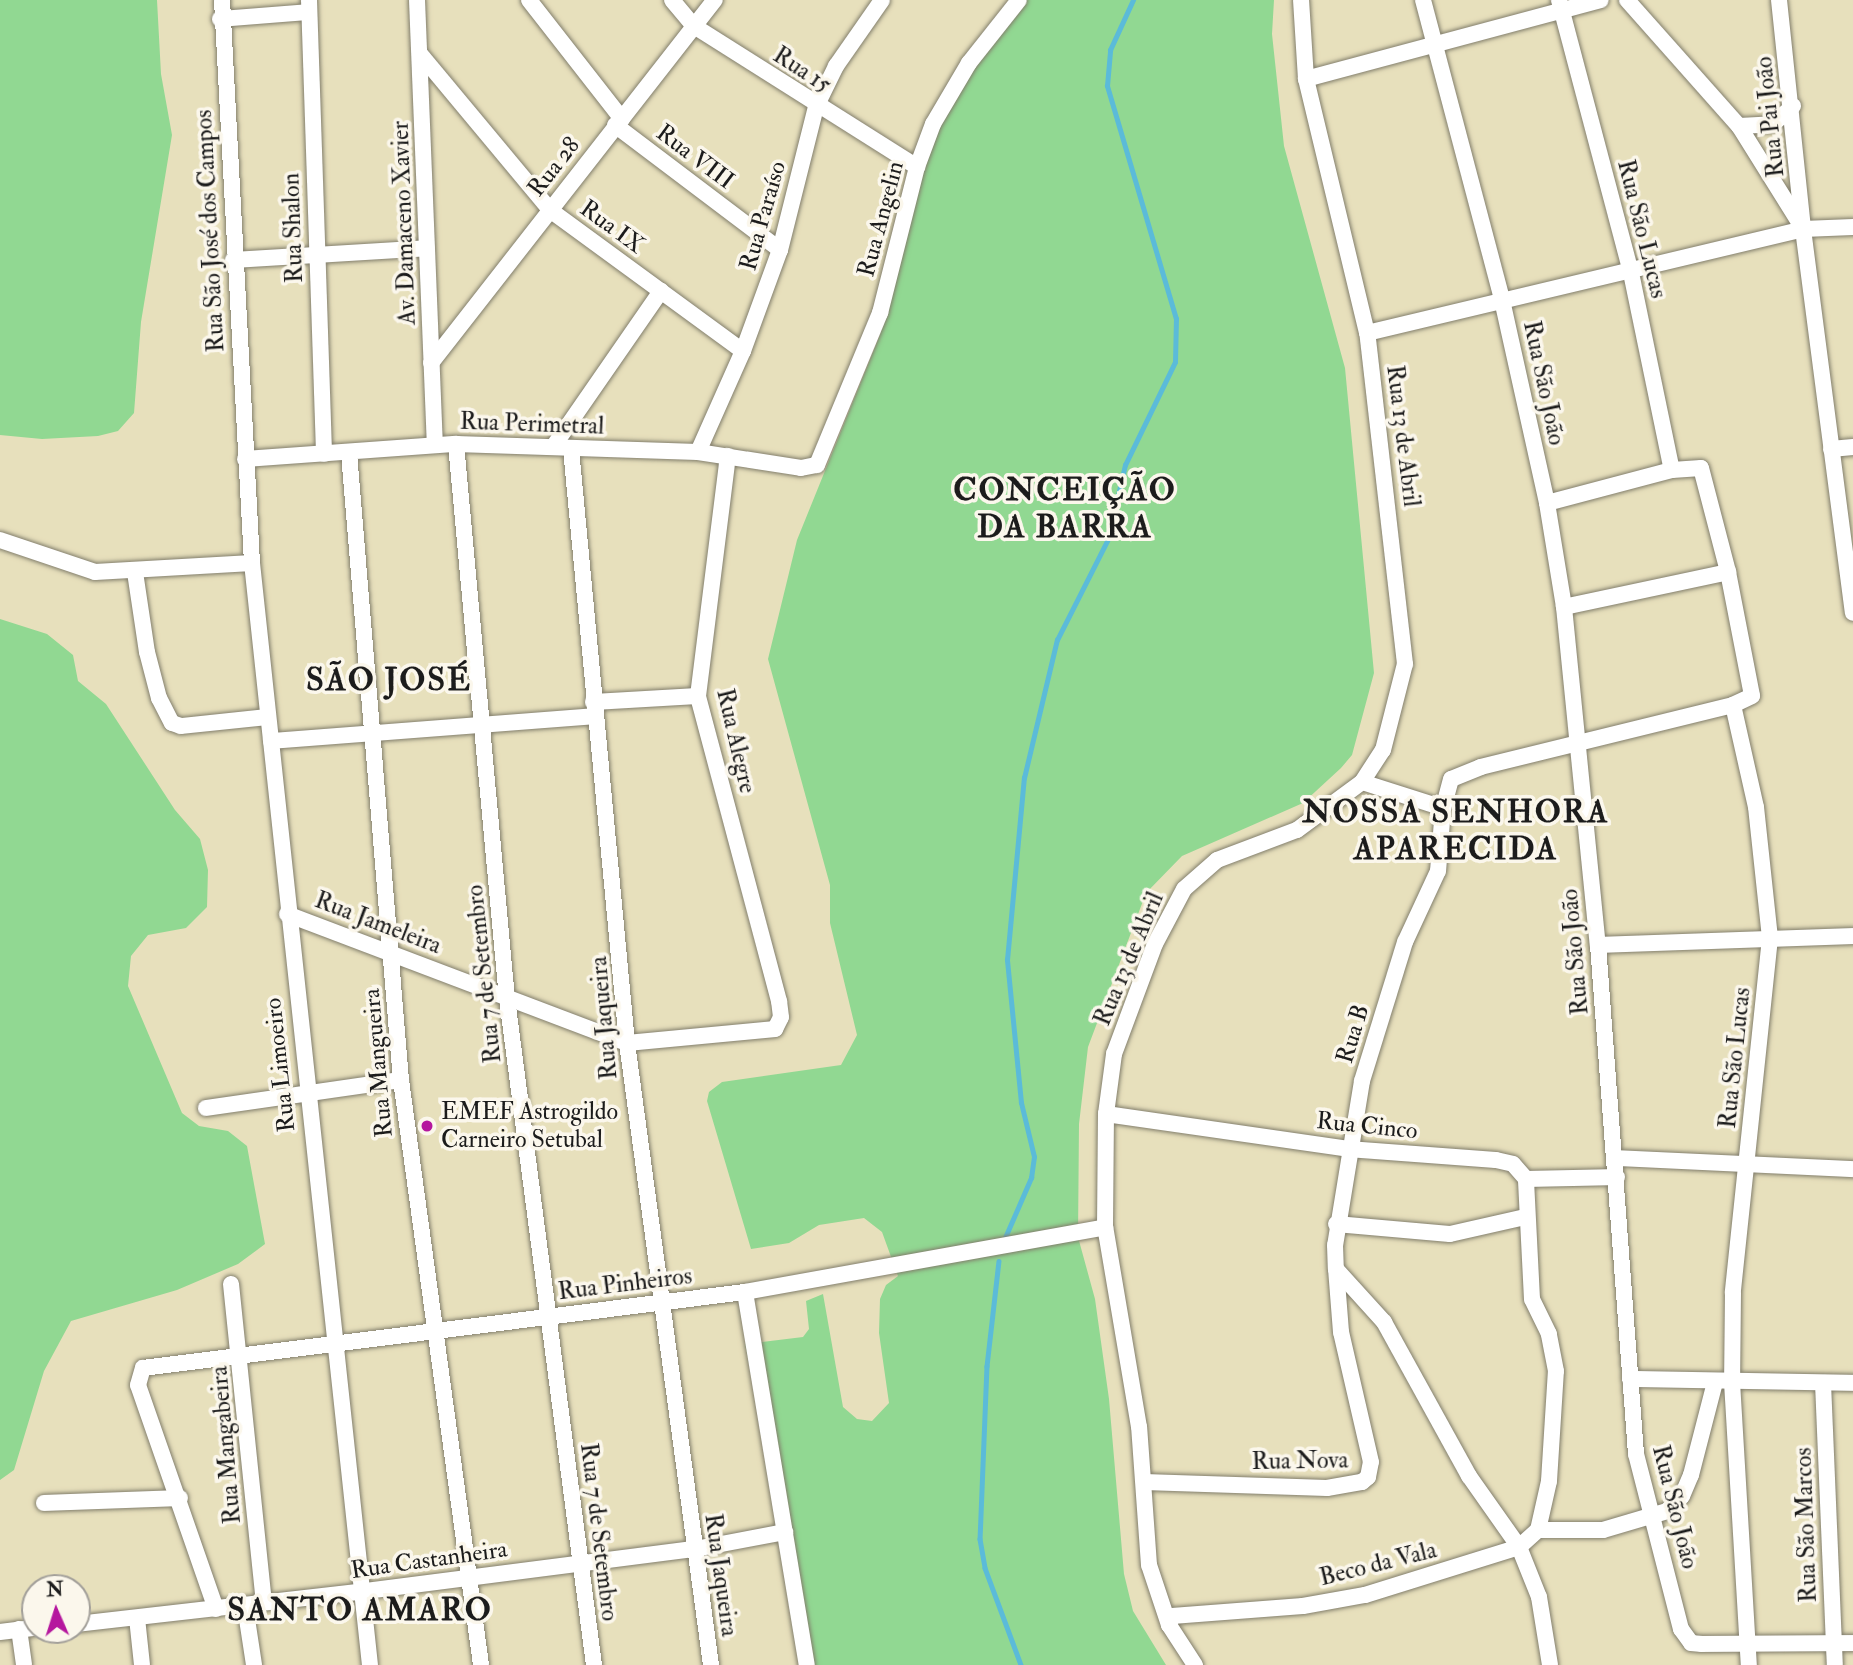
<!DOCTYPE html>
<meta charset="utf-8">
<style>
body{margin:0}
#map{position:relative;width:1853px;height:1665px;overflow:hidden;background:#e7e0bc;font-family:"IM FELL Double Pica",serif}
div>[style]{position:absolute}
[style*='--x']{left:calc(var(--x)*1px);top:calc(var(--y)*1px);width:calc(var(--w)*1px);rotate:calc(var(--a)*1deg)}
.green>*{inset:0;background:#91d892}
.stream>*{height:4.5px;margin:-2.25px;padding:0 2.25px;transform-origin:2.25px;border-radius:2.25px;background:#5bbbd9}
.roads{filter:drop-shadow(0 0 2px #827e6c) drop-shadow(0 0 2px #827e6c)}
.minor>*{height:16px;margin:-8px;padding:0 8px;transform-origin:8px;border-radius:8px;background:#fff}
.dots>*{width:19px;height:19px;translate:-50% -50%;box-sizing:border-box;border:4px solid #fbf7ec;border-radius:50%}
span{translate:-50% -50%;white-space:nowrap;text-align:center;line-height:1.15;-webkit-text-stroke:7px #fbf7ec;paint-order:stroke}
.street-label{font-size:24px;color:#1c1c1c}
.poi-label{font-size:24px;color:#1c1c1c}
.left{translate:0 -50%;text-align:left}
.district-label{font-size:32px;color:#1c1c1c;font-weight:700;letter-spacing:2px}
.north{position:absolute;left:21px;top:1574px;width:70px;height:70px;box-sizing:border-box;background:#fbf7ec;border:2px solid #a29f99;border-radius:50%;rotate:357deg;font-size:19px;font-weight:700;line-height:28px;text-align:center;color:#1c1c1c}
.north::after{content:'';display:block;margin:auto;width:24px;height:32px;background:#b5179e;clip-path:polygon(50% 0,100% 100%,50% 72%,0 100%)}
</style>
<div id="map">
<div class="green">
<i style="clip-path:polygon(0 0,157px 0,161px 74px,172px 135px,141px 322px,134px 413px,118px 431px,98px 436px,42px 439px,0 435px)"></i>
<i style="clip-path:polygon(1025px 0,1274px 0,1272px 34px,1284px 146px,1345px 368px,1374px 673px,1352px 755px,1341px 768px,1303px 803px,1182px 856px,1146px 893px,1088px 1047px,1079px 1124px,1078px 1237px,1095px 1299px,1109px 1399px,1124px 1574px,1133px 1611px,1166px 1665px,803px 1665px,785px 1546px,745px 1344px,803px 1337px,809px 1329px,806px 1301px,823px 1294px,843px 1407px,857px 1419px,872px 1421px,889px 1403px,879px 1333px,880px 1299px,886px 1285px,898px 1276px,882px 1232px,864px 1218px,819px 1225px,789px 1243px,751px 1249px,707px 1101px,709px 1092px,722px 1082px,841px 1065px,857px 1035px,830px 923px,830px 885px,768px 659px,797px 540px,880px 335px,909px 209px,955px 86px)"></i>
<i style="clip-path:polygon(0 619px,47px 634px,73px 655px,78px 681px,106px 704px,175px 810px,200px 839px,208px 870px,207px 907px,186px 928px,148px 935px,131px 956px,128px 986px,182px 1113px,199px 1126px,228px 1131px,247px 1146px,265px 1244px,238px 1264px,177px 1290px,71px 1321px,44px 1371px,14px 1470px,0 1480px)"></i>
</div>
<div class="stream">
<i style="--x:1004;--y:1240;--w:68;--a:-66.5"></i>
<i style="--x:1031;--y:1178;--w:21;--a:-82"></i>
<i style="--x:1034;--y:1157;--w:56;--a:-103.5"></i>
<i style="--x:1021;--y:1103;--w:144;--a:-95.6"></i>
<i style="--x:1007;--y:960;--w:183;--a:-84.7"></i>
<i style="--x:1024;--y:778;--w:142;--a:-76.6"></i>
<i style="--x:1057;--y:640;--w:113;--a:-63.2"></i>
<i style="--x:1108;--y:539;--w:76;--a:-77.1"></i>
<i style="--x:1125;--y:465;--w:114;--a:-64.1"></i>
<i style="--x:1175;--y:362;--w:43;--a:-88.7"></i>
<i style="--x:1176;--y:319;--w:243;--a:-106.5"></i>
<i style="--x:1107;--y:86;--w:36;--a:-85"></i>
<i style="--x:1110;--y:50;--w:55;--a:-65.3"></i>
<i style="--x:999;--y:1261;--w:106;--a:96.5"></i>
<i style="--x:987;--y:1366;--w:173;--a:92.3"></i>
<i style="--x:980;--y:1539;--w:29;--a:80"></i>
<i style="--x:985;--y:1568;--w:103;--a:69.6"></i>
</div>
<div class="roads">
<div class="minor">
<i style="--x:222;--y:0;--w:564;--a:86.95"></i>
<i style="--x:252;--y:563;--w:1108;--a:83.89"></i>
<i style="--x:309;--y:0;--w:454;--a:88.1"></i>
<i style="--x:417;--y:0;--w:445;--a:87.7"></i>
<i style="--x:529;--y:0;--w:151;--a:52"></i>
<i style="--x:672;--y:0;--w:34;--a:50"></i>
<i style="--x:694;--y:26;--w:264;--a:32.3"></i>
<i style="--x:1423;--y:0;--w:310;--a:75.2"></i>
<i style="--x:1502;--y:300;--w:208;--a:77.5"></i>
<i style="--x:1547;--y:503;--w:105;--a:80.7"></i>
<i style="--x:1564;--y:607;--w:340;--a:84.3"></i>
<i style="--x:1598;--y:945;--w:510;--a:85.73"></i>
<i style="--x:1636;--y:1454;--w:181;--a:75.6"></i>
<i style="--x:1681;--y:1629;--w:17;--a:54"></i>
<i style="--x:1691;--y:1643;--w:11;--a:5"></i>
<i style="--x:1702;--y:1644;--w:151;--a:-0.4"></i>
<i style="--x:1559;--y:0;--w:277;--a:75.2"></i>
<i style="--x:1630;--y:268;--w:206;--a:78.3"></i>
<i style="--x:1627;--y:0;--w:169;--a:48.4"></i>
<i style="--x:1739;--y:126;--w:119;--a:58"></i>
<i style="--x:1779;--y:0;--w:230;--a:84"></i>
<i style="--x:1803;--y:229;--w:387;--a:82.6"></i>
<i style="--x:220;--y:19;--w:89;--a:-4.5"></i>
<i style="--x:421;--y:55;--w:202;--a:50.2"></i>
<i style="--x:550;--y:210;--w:239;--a:36.2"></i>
<i style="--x:1306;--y:79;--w:305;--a:-15"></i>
<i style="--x:615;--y:125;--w:207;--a:37.1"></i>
<i style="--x:1739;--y:126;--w:34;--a:-3"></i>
<i style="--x:1773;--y:124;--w:27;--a:-42"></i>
<i style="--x:233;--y:260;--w:194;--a:-3.5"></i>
<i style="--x:1367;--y:333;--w:448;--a:-13.4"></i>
<i style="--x:1803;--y:229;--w:50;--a:-2.3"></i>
<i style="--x:431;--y:363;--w:461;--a:-52"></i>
<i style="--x:456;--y:444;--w:557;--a:84.75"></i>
<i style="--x:507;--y:999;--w:672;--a:82.56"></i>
<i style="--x:553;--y:447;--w:190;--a:-55.3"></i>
<i style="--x:571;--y:449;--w:597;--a:84.61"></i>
<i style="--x:627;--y:1043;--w:628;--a:82.31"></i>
<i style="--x:1831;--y:449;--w:22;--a:-5"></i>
<i style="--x:698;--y:452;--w:111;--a:-66"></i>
<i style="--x:743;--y:351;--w:108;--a:-69.9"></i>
<i style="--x:780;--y:250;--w:147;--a:-75.9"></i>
<i style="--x:816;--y:107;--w:46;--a:-64"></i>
<i style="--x:836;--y:66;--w:80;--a:-55.1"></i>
<i style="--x:349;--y:453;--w:629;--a:85.26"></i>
<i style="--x:401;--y:1080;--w:590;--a:82.21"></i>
<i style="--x:245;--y:459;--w:212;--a:-4.1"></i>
<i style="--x:456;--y:444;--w:242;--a:1.9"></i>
<i style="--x:698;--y:452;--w:104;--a:8.8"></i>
<i style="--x:801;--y:468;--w:16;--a:-11"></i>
<i style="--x:817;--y:465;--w:165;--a:-67.5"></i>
<i style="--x:880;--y:313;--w:151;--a:-75.8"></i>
<i style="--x:917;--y:167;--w:46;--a:-69.6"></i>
<i style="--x:933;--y:124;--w:71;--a:-59.5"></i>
<i style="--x:969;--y:63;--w:80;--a:-51.6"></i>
<i style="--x:1547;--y:503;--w:129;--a:-14.8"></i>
<i style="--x:1672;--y:470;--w:29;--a:-4"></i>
<i style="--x:1701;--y:468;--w:107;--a:75.4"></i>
<i style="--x:1728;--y:572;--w:126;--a:79"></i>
<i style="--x:1752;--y:696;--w:21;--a:155"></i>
<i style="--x:1733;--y:705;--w:260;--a:166.2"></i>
<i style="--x:1481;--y:767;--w:32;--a:158"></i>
<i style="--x:1451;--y:779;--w:30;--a:105"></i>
<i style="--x:1443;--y:808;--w:63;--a:94.5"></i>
<i style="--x:1438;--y:871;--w:78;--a:114.9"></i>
<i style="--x:1405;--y:942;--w:145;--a:107.2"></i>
<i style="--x:1362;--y:1081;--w:166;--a:99.3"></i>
<i style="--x:1335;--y:1245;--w:24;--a:88"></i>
<i style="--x:1336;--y:1269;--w:72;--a:47.8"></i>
<i style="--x:1384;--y:1322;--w:176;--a:61.1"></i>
<i style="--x:1469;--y:1476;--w:87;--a:54.8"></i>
<i style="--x:1519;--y:1547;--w:54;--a:68.2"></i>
<i style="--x:1539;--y:1597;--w:69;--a:80.8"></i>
<i style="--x:0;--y:540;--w:100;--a:18.6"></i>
<i style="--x:95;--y:572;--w:157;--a:-3.3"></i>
<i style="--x:135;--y:572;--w:81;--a:81.5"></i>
<i style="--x:147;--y:652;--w:48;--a:75.4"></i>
<i style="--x:159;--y:698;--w:28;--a:63"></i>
<i style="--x:172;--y:723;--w:9;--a:18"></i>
<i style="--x:181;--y:726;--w:86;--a:-6"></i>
<i style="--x:1564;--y:607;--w:168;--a:-12"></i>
<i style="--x:593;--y:702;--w:105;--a:-3.3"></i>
<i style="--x:1733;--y:705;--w:105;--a:77.3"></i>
<i style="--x:1756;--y:807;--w:132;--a:83.9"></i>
<i style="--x:1770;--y:938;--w:357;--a:96"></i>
<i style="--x:1733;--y:1293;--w:89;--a:90.6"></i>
<i style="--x:1732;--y:1382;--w:284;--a:86.6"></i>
<i style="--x:271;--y:741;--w:325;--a:-4.4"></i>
<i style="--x:1362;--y:782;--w:85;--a:17.8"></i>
<i style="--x:287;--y:914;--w:364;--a:20.8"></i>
<i style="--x:627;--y:1043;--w:149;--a:-5.4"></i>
<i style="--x:775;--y:1029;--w:13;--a:-63"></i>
<i style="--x:781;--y:1017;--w:16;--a:-97"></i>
<i style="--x:779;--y:1001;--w:316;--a:-104.9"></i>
<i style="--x:698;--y:696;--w:242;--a:-82.9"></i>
<i style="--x:1598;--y:945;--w:255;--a:-2"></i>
<i style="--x:206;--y:1108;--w:197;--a:-8.2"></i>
<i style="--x:1106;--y:1114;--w:245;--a:8.2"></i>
<i style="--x:1348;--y:1149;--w:148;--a:4.3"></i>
<i style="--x:1496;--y:1160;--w:17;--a:13"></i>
<i style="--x:1513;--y:1164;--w:20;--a:49"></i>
<i style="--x:1526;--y:1179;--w:91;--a:-1.3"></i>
<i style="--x:1616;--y:1158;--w:237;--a:2.7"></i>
<i style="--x:1336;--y:1224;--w:114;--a:5"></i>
<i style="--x:1450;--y:1234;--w:77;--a:-12.8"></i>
<i style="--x:231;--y:1284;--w:320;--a:84.1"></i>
<i style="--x:745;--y:1292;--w:378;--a:80.6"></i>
<i style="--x:1630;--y:1379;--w:223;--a:1"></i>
<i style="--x:1823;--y:1383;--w:282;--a:87.6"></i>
<i style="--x:1144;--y:1482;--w:183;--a:1.9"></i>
<i style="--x:1327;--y:1488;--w:36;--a:-10"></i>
<i style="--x:1362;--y:1482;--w:8;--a:-40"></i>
<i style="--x:1368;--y:1477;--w:15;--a:-79"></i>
<i style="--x:1371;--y:1462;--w:133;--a:-103"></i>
<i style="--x:1341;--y:1332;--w:63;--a:-94.5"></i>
<i style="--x:44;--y:1503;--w:136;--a:-2.1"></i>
<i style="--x:1538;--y:1530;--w:65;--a:0"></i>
<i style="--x:1603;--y:1530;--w:67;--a:-16.5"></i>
<i style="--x:1667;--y:1511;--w:21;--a:-45"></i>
<i style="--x:1682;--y:1496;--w:23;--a:-67"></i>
<i style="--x:1691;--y:1475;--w:96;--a:-75.5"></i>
<i style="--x:245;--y:1606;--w:60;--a:81.3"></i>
<i style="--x:216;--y:1609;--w:237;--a:-109.2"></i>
<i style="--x:138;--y:1385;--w:18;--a:-74"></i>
<i style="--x:143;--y:1368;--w:607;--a:-7.2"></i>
<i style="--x:745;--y:1292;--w:366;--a:-10.2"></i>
<i style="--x:137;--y:1618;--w:47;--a:83.9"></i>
<i style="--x:77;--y:1624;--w:283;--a:-6.5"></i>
<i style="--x:358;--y:1592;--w:340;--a:-7.3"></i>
<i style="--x:695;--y:1549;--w:92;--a:-10.7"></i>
<i style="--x:1169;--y:1625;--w:9;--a:-72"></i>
<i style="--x:1172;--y:1616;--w:131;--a:-4.4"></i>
<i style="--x:1303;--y:1606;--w:63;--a:-10.1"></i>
<i style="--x:1365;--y:1595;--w:161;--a:-17.3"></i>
<i style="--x:1519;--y:1547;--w:25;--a:-42"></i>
<i style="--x:1538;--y:1530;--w:50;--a:-77.3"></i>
<i style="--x:1549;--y:1481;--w:110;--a:-86.4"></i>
<i style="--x:1556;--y:1371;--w:38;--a:-101"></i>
<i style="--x:1549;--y:1334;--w:39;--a:-116"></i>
<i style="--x:1532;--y:1299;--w:120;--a:-92.9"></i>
<i style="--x:19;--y:1629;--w:36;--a:82"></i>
<i style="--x:0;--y:1632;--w:35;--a:-7"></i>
<i style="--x:1195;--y:1665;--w:48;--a:-123"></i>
<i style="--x:1169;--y:1625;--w:63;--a:-108.4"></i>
<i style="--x:1149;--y:1565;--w:138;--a:-94.1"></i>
<i style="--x:1139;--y:1427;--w:203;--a:-99.6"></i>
<i style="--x:1105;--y:1227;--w:113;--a:-89.5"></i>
<i style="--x:1106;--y:1114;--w:61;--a:-82.4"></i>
<i style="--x:1114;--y:1054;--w:117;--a:-69.6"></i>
<i style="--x:1155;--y:944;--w:62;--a:-62.2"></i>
<i style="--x:1184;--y:889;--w:44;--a:-41.3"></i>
<i style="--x:1217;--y:860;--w:85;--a:-20.6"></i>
<i style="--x:1297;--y:830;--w:81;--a:-36.4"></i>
<i style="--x:1362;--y:782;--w:38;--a:-57"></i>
<i style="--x:1383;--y:750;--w:89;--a:-75.7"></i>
<i style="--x:1405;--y:664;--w:333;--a:-96.5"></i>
<i style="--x:1367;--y:333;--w:261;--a:-103.5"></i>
<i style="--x:1306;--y:79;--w:79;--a:-93.6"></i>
</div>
</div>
<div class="dots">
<i style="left:427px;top:1126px;background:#b5179e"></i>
</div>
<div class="street-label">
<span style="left:802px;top:70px;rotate:33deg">Rua 15</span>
<span style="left:1770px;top:117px;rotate:-96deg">Rua Pai João</span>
<span style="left:695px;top:157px;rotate:37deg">Rua VIII</span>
<span style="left:554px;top:167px;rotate:-52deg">Rua 28</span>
<span style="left:763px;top:216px;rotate:-74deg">Rua Paraíso</span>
<span style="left:881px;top:219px;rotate:-75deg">Rua Angelin</span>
<span style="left:404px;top:223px;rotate:-92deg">Av. Damaceno Xavier</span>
<span style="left:612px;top:227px;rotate:36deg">Rua IX</span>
<span style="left:293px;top:228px;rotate:-92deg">Rua Shalon</span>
<span style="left:1642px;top:229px;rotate:76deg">Rua São Lucas</span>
<span style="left:210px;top:231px;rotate:-93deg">Rua São José dos Campos</span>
<span style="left:1544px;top:383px;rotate:78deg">Rua São João</span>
<span style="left:532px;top:424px;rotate:2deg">Rua Perimetral</span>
<span style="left:1403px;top:436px;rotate:83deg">Rua 13 de Abril</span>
<span style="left:736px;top:741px;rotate:77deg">Rua Alegre</span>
<span style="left:378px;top:923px;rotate:21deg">Rua Jameleira</span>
<span style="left:1575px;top:952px;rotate:-95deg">Rua São João</span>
<span style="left:1129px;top:959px;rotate:-67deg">Rua 13 de Abril</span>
<span style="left:484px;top:974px;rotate:-96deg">Rua 7 de Setembro</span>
<span style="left:604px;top:1018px;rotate:-95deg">Rua Jaqueira</span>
<span style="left:1353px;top:1034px;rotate:-73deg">Rua B</span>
<span style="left:1735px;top:1058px;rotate:-84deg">Rua São Lucas</span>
<span style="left:378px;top:1063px;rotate:-95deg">Rua Mangueira</span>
<span style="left:280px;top:1065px;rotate:-96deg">Rua Limoeiro</span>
<span style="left:1367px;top:1126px;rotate:6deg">Rua Cinco</span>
<span style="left:625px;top:1284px;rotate:-7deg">Rua Pinheiros</span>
<span style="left:226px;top:1445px;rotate:-95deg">Rua Mangabeira</span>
<span style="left:1300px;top:1461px;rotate:-1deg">Rua Nova</span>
<span style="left:1675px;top:1507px;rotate:76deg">Rua São João</span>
<span style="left:1806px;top:1525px;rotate:-92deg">Rua São Marcos</span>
<span style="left:599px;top:1532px;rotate:83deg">Rua 7 de Setembro</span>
<span style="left:429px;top:1560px;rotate:-8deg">Rua Castanheira</span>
<span style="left:1378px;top:1564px;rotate:-14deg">Beco da Vala</span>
<span style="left:721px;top:1575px;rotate:82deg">Rua Jaqueira</span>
</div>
<div class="poi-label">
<span class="left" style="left:441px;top:1126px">EMEF Astrogildo<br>Carneiro Setubal</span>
</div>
<div class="district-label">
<span style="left:1065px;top:509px">CONCEIÇÃO<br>DA BARRA</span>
<span style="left:389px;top:680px">SÃO JOSÉ</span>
<span style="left:1456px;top:831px">NOSSA SENHORA<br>APARECIDA</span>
<span style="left:360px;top:1610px">SANTO AMARO</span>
</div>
<div class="north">N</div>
</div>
